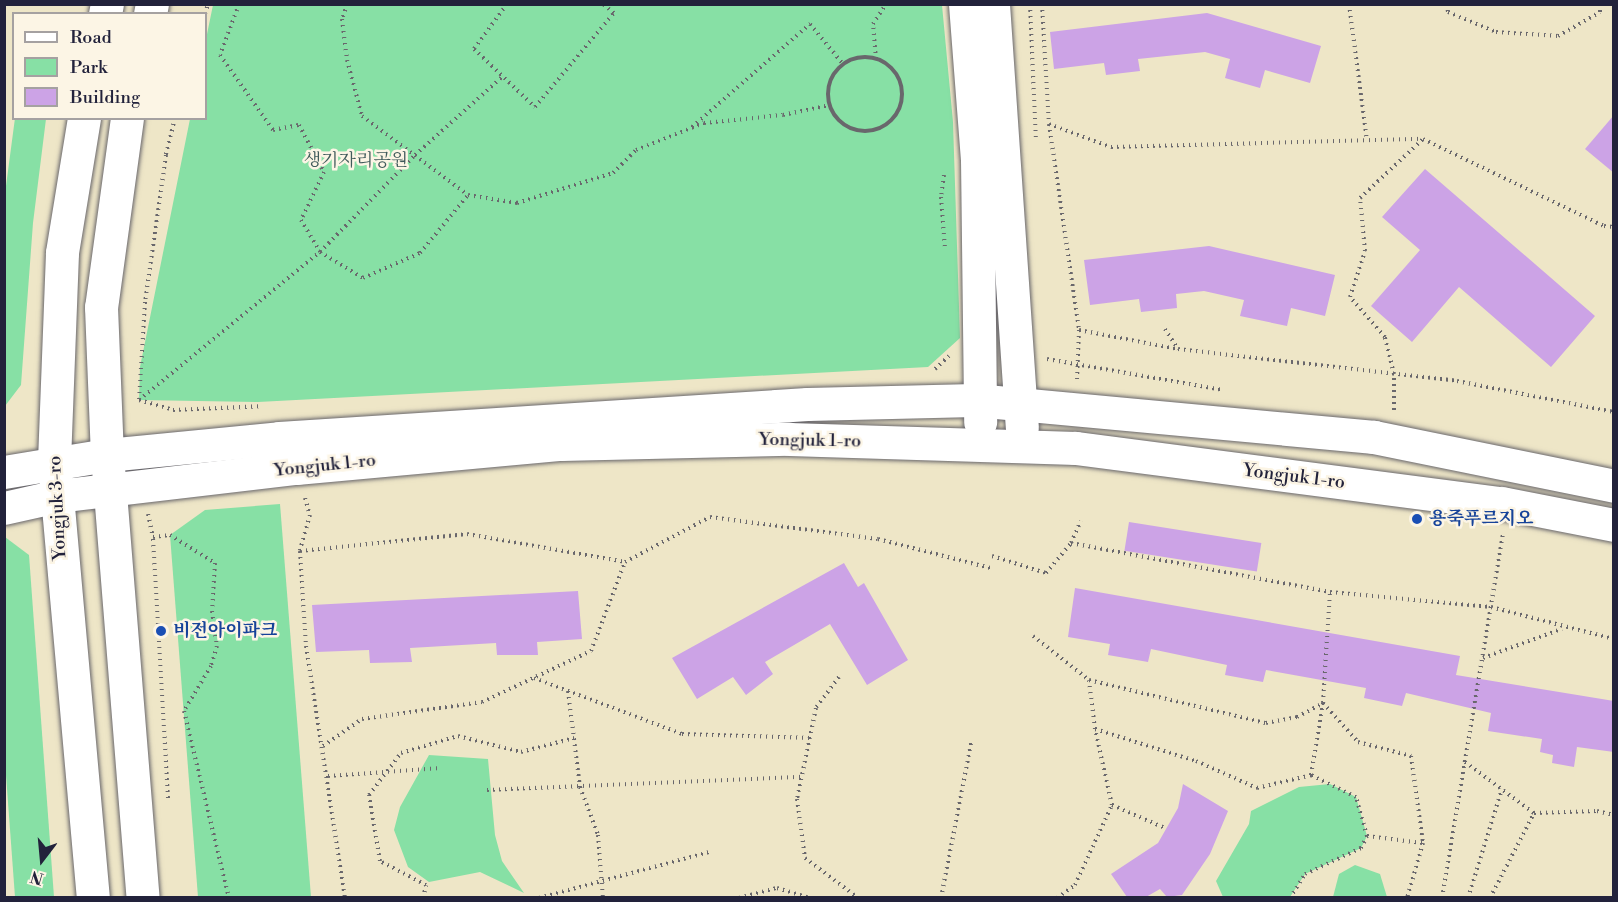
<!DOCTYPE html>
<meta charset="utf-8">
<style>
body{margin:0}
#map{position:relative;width:1618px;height:902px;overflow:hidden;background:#eee6c7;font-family:"Libre Bodoni","Noto Serif KR",serif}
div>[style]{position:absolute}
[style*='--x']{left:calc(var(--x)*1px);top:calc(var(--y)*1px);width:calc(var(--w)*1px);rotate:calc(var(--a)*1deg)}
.green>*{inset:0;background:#87e0a5}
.building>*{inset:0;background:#cca3e6;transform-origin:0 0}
.path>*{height:4px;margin-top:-2px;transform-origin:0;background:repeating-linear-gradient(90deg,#69676c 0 1.5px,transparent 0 6px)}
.path>.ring{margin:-2px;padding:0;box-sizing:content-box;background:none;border:4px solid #69676c;border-radius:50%}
.roads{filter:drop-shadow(0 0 2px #69676c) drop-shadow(0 0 2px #69676c)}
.secondary>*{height:33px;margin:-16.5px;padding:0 16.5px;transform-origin:16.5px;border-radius:16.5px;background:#fff}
.dots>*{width:16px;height:16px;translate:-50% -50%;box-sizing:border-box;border:3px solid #fcf5e5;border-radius:50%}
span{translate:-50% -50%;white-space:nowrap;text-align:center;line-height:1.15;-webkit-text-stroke:5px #fcf5e5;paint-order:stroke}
.park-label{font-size:18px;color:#405b5b}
.street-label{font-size:18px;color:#22223b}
.transit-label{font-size:18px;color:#164399;font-weight:700}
.left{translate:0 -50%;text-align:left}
.frame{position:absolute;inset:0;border:6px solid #22223b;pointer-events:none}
.legend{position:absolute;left:12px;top:12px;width:195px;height:108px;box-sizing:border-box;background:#fcf5e5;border:2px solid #a5a1a1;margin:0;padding:8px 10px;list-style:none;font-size:18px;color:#22223b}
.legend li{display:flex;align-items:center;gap:12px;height:30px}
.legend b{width:30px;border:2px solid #a5a1a1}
.north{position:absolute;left:12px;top:830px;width:60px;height:60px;-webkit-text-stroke:4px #fcf5e5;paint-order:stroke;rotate:196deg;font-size:16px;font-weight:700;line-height:24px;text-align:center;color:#22223b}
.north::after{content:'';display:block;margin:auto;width:21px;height:27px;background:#22223b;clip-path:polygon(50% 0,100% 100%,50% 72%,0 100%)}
</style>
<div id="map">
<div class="green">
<i style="clip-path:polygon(213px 5px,942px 5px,953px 122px,960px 338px,928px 367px,258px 402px,139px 400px,140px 367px,190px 119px,206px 118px,206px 39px)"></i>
<i style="clip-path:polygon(15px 118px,46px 119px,33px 223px,21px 385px,5px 406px,4px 201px)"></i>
<i style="clip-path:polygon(280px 504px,311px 897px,198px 897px,170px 535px,205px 510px)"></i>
<i style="clip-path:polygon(5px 537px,29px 555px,54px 897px,15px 897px,4px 748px)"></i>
<i style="clip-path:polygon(429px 755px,488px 759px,495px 835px,502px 861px,524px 893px,480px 872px,429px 882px,408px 867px,394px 830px,400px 807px)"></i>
<i style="clip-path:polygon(1330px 784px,1356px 797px,1367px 836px,1361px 848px,1305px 874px,1290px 897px,1223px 897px,1216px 881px,1249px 824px,1251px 811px,1299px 787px)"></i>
<i style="clip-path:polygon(1355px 865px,1380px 874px,1387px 897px,1333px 897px,1339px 874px)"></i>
</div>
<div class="building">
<i style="clip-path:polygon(1207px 13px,1321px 46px,1310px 83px,1265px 70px,1260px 88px,1225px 78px,1230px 59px,1205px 52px,1138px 59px,1140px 71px,1106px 75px,1104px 63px,1054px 69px,1050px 32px)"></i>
<i style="clip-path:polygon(1614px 115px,1614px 173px,1585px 149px)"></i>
<i style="clip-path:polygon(1425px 169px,1595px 316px,1551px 367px,1459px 287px,1412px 342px,1371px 306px,1420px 250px,1382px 217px)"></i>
<i style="clip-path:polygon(1209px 246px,1335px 275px,1325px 316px,1291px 308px,1287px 326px,1240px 316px,1244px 300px,1204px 291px,1176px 294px,1177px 308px,1141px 312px,1139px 299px,1090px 305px,1084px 260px)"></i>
<i style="left:1129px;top:522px;width:134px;height:29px;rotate:9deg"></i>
<i style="clip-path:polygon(844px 563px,858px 587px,864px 583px,908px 660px,867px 685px,830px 624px,765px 662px,773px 674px,746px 695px,733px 677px,697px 699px,672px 658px)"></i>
<i style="clip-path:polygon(1075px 588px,1460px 656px,1456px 675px,1614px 701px,1614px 752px,1577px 747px,1574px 767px,1552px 763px,1553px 755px,1540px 752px,1542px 739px,1488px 731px,1491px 713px,1406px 693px,1402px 706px,1364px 698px,1366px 688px,1266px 670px,1263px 682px,1225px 675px,1227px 665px,1151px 649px,1148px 662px,1108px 655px,1110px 644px,1068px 637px)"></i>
<i style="clip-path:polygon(578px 591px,582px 639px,537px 642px,538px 655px,497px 655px,496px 643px,410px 648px,412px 662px,370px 663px,369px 650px,316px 652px,312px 605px)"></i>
<i style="clip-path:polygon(1183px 784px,1228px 811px,1210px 854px,1182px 895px,1167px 897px,1160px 889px,1146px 897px,1127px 897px,1111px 874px,1158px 843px,1178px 808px)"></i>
</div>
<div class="path">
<i style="--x:239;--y:4;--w:54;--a:110.4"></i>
<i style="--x:220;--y:55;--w:92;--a:54.8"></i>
<i style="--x:273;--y:130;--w:26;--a:-11"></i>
<i style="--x:299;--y:125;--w:53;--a:62"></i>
<i style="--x:324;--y:172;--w:53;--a:115.6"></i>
<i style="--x:301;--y:220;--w:37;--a:59"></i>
<i style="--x:320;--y:252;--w:50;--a:31.2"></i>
<i style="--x:363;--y:278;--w:62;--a:-23.7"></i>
<i style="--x:420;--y:253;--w:75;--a:-50.4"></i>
<i style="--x:347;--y:4;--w:16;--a:108"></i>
<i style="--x:342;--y:19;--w:41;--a:83"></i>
<i style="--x:347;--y:60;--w:58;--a:75"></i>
<i style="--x:362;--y:116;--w:132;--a:36.7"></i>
<i style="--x:468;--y:195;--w:50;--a:9.3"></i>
<i style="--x:517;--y:203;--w:101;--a:-17.4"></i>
<i style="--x:613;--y:173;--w:33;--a:-45"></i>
<i style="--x:636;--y:150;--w:73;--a:-21.7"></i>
<i style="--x:704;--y:123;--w:79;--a:-5.8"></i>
<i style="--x:783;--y:115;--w:48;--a:-12"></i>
<i style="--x:507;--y:4;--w:56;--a:126.3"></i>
<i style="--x:474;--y:49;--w:84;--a:43.6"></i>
<i style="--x:535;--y:107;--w:123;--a:-50"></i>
<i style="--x:614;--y:13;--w:14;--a:-141"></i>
<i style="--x:1030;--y:4;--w:136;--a:87.5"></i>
<i style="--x:1042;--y:4;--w:120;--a:86.7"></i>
<i style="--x:1049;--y:124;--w:66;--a:20.4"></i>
<i style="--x:1111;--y:147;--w:312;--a:-1.5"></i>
<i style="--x:1423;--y:139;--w:201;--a:25.7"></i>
<i style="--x:1604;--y:226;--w:10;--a:6"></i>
<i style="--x:1349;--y:4;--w:138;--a:82.5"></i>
<i style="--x:1447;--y:4;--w:8;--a:83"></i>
<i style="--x:1448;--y:12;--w:52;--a:22.6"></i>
<i style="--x:1496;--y:32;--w:62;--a:3.7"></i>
<i style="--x:1558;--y:36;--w:48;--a:-29.7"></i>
<i style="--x:1600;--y:12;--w:8;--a:-90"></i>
<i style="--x:205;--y:14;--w:10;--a:-73"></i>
<i class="ring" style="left:828px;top:57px;width:70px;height:70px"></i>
<i style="--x:876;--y:59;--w:35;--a:-95"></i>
<i style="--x:873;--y:24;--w:24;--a:-57"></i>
<i style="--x:175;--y:118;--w:38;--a:104"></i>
<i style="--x:166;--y:155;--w:148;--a:98.1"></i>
<i style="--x:145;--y:302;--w:98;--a:93.5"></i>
<i style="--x:139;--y:400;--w:35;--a:16"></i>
<i style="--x:173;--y:410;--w:90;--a:-2.5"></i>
<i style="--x:1049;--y:124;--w:208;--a:81.7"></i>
<i style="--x:1079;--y:330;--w:49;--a:92.3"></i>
<i style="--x:692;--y:127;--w:157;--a:-41.1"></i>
<i style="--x:810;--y:24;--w:52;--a:50.5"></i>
<i style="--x:944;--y:175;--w:22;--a:98"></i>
<i style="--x:941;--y:197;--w:51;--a:85.5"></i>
<i style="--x:1165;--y:329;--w:24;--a:57"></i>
<i style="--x:1178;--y:349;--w:281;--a:6.5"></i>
<i style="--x:1457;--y:381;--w:160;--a:11.2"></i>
<i style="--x:1079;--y:330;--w:101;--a:10.9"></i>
<i style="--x:1047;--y:359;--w:179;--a:10"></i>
<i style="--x:935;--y:369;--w:19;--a:-43"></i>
<i style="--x:139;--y:400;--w:234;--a:-39.3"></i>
<i style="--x:320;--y:252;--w:136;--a:-45.6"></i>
<i style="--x:415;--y:155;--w:118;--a:-41.9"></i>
<i style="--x:1394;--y:410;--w:36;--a:-90"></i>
<i style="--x:1394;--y:374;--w:38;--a:-104"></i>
<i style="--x:1385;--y:337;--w:53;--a:-131.2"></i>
<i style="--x:1350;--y:297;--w:48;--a:-71.9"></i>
<i style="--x:1365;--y:251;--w:53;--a:-95.4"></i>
<i style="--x:1360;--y:198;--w:86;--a:-43.1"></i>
<i style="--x:305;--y:498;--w:18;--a:74"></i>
<i style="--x:310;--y:515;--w:37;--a:106"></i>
<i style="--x:300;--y:551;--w:95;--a:86.4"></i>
<i style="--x:306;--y:646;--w:255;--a:81.2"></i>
<i style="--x:148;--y:514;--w:24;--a:78"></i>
<i style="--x:1071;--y:543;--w:264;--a:10.7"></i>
<i style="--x:1330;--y:592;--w:162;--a:5.3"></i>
<i style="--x:1491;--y:607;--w:127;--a:14.6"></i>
<i style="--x:300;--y:551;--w:168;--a:-5.8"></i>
<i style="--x:467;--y:534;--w:160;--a:10"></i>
<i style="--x:625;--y:562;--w:96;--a:-27.9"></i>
<i style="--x:710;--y:517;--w:169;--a:7.5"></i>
<i style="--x:878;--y:539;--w:116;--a:14.5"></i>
<i style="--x:992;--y:556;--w:57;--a:17.5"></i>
<i style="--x:1046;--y:573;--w:39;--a:-50"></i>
<i style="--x:1071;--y:543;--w:24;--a:-66"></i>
<i style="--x:1033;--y:636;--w:71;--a:38.2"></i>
<i style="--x:1089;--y:680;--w:182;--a:13.7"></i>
<i style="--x:1266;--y:723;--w:32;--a:-11"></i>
<i style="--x:1297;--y:717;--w:30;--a:-28"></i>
<i style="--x:1323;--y:703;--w:52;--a:48.1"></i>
<i style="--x:1358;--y:742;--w:55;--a:14.8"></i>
<i style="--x:1411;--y:756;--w:88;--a:82.1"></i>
<i style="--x:1423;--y:843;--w:57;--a:106.2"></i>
<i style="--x:1483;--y:658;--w:84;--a:-20.2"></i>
<i style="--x:839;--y:677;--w:39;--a:127"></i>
<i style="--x:816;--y:708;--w:93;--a:101.8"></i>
<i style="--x:797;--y:799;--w:60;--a:82.3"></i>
<i style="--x:805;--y:858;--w:66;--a:37"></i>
<i style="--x:534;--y:678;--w:158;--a:20.7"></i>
<i style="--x:682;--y:734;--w:128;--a:1.8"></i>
<i style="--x:568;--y:691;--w:97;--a:82.9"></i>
<i style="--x:580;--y:787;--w:51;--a:69.4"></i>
<i style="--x:598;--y:835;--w:63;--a:85.5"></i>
<i style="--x:1095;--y:729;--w:106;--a:17.6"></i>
<i style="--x:1196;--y:761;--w:67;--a:23.9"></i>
<i style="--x:1257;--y:788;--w:57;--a:-13.3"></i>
<i style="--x:323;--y:746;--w:47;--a:-34.7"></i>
<i style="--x:362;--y:719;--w:121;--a:-8.1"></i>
<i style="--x:482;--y:702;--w:120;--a:-25.1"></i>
<i style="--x:591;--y:651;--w:95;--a:-69.1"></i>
<i style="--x:1465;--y:762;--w:86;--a:36.5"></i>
<i style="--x:328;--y:776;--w:113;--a:-4"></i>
<i style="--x:487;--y:790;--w:315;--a:-2.4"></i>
<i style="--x:168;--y:798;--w:261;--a:-93.3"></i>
<i style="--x:153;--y:537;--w:17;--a:-7"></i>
<i style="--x:170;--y:535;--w:53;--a:31.9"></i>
<i style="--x:215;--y:563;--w:48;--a:93.6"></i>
<i style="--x:212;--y:611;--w:35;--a:82"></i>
<i style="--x:217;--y:646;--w:21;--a:107"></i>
<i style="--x:211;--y:666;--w:52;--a:121"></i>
<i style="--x:184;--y:711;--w:192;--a:76.5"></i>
<i style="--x:1112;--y:805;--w:58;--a:23.5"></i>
<i style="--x:1367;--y:836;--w:56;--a:7.1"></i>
<i style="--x:423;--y:898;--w:13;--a:-77"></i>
<i style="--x:426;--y:885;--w:52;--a:-152.4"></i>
<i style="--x:380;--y:861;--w:67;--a:-99.5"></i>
<i style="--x:369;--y:795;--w:53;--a:-52.7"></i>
<i style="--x:401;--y:753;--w:59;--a:-16.6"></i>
<i style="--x:458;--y:736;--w:65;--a:14.3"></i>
<i style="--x:521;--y:752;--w:55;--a:-14.8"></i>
<i style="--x:539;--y:898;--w:176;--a:-15.1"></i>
<i style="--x:739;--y:898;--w:39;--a:-15"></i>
<i style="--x:777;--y:888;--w:34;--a:17"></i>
<i style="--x:941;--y:898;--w:158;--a:-79"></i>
<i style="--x:1057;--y:898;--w:22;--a:-36"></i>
<i style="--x:1075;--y:885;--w:88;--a:-65.2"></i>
<i style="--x:1112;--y:805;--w:78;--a:-102.6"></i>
<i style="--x:1095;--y:729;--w:49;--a:-97"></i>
<i style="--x:1290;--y:898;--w:28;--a:-58"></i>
<i style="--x:1305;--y:874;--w:62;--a:-24.9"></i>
<i style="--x:1361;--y:848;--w:13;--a:-63"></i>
<i style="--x:1367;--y:836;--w:41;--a:-105.8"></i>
<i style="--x:1356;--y:797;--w:50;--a:-153.9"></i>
<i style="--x:1311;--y:775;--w:73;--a:-80.5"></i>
<i style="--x:1323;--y:703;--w:111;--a:-86.4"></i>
<i style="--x:1442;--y:898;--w:369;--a:-80.5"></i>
<i style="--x:1468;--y:898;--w:114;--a:-72.7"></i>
<i style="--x:1490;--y:898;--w:96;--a:-62.6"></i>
<i style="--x:1534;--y:813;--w:63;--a:-1.8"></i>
<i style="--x:1597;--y:811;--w:17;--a:13"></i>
<i style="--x:1591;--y:898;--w:15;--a:0"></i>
</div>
<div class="roads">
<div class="secondary">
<i style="--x:965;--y:4;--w:155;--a:85.6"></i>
<i style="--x:977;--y:159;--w:263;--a:89.3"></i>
<i style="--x:993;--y:4;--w:424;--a:86.1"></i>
<i style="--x:105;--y:14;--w:10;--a:-79"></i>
<i style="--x:150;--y:14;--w:10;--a:-79"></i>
<i style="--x:84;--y:118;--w:137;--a:99.3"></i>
<i style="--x:62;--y:253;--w:209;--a:92.2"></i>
<i style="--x:54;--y:462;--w:438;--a:84.9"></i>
<i style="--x:127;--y:118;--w:191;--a:97.8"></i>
<i style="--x:101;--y:307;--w:148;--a:87.7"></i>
<i style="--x:107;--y:455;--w:444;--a:85.4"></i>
<i style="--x:4;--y:472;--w:104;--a:-9.4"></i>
<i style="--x:107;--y:455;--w:173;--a:-5.6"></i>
<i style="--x:279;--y:438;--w:529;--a:-3.68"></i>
<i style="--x:807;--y:404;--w:168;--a:-1.4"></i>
<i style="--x:975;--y:400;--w:401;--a:5.3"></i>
<i style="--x:1374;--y:437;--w:245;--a:11.5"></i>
<i style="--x:4;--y:508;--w:54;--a:-12.8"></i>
<i style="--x:57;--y:496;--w:241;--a:-6.7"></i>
<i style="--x:296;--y:468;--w:266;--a:-5.2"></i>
<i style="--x:561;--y:444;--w:228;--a:-1.3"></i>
<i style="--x:789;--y:439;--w:287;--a:1.8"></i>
<i style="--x:1076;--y:448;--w:430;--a:7.4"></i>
<i style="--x:1502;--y:503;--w:114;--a:11.1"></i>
</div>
</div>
<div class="dots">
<i style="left:1417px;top:519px;background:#1a4fb4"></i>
<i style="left:161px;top:631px;background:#1a4fb4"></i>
</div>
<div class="park-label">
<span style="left:356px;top:161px">생기자리공원</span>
</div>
<div class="street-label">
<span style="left:810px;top:441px;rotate:1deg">Yongjuk 1-ro</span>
<span style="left:325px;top:466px;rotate:-6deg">Yongjuk 1-ro</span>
<span style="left:1294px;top:477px;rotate:7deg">Yongjuk 1-ro</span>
<span style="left:58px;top:508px;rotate:-93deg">Yongjuk 3-ro</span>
</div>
<div class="transit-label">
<span class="left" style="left:1429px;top:519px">용죽푸르지오</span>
<span class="left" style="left:173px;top:631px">비전아이파크</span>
</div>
<div class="frame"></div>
<ul class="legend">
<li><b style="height:8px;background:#fff"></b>Road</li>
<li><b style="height:16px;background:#87e0a5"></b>Park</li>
<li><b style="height:16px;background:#cca3e6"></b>Building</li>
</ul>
<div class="north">N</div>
</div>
